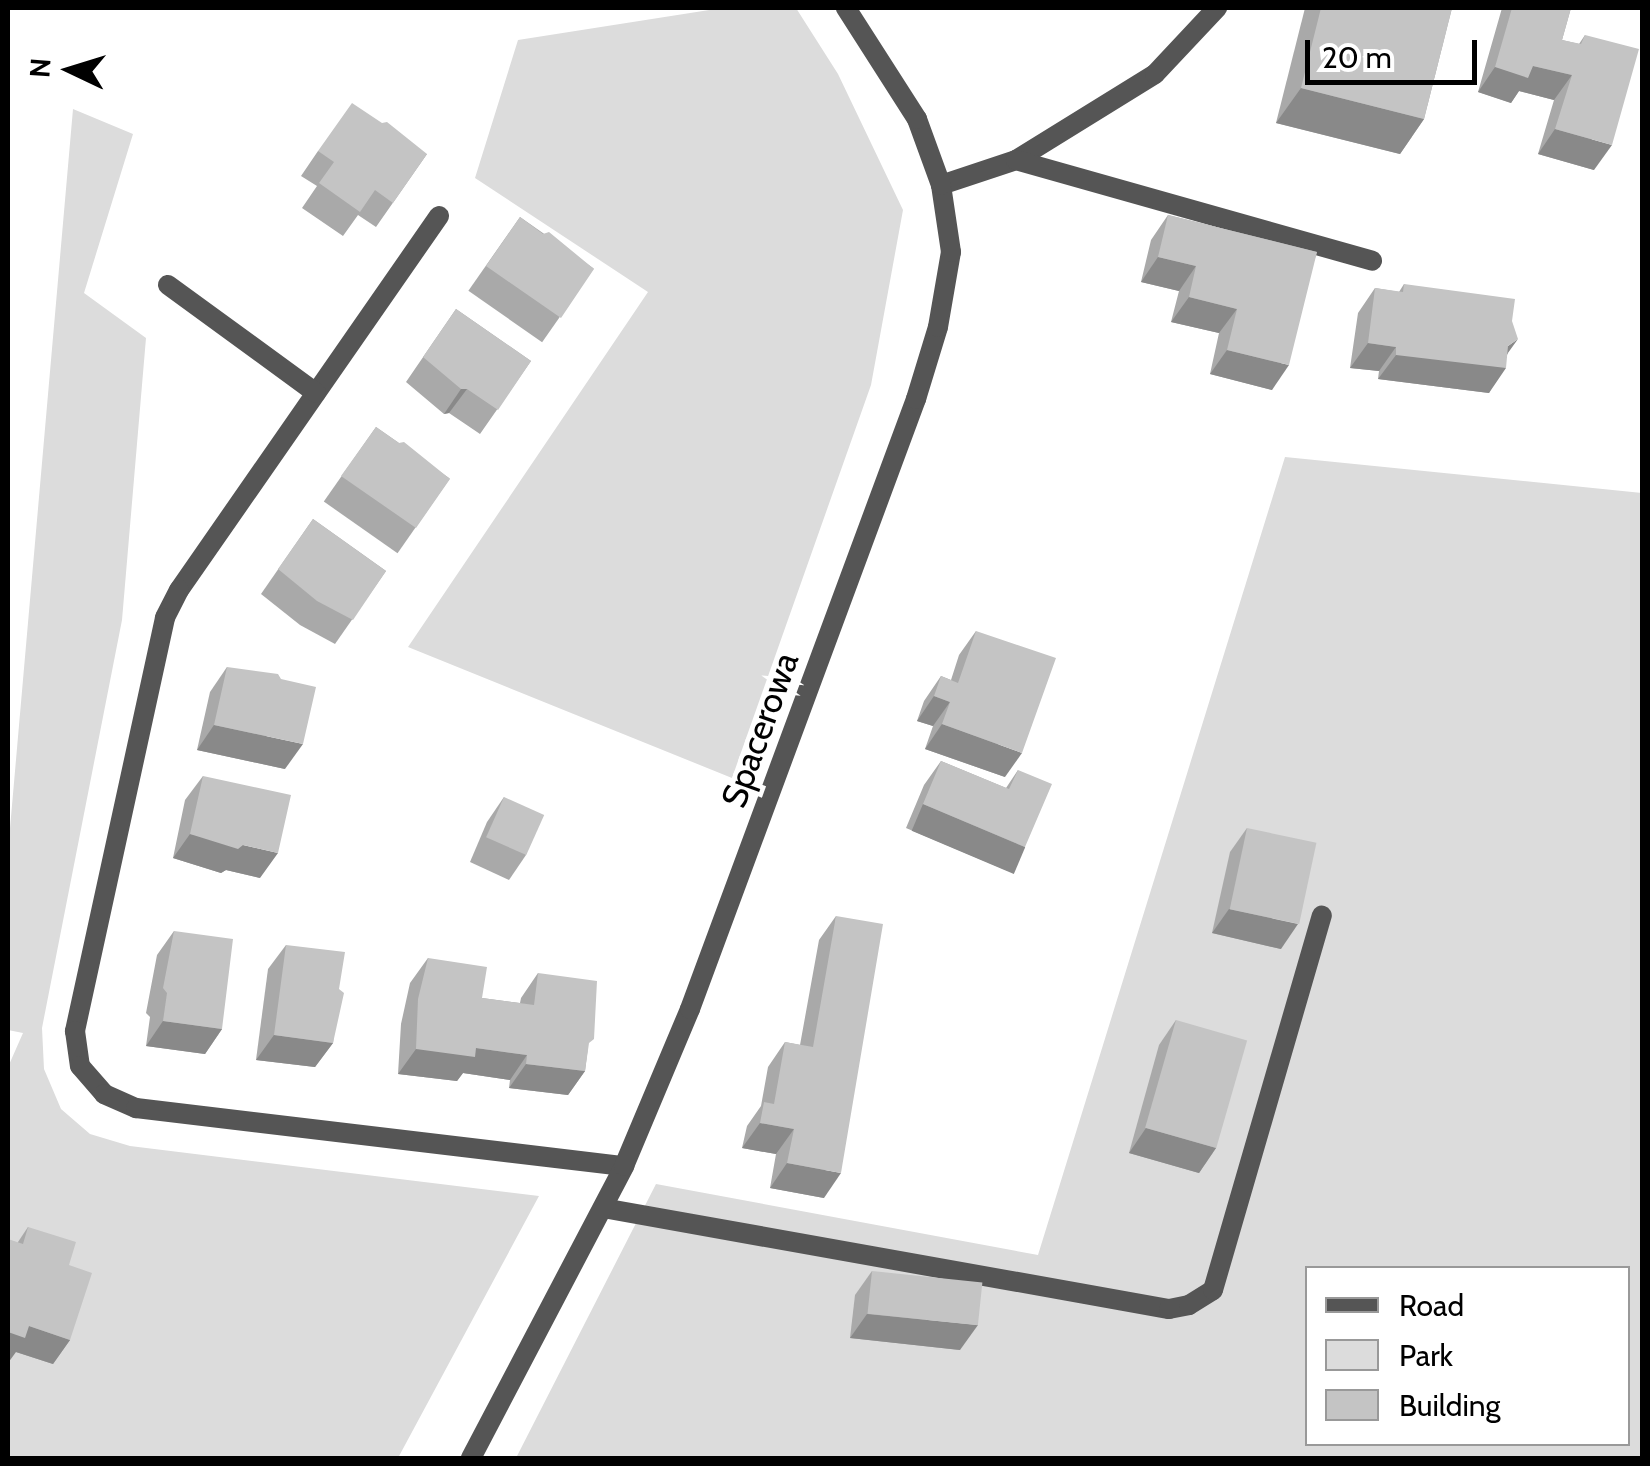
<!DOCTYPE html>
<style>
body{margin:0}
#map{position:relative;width:1650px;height:1466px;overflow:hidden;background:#fff;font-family:Cabin,sans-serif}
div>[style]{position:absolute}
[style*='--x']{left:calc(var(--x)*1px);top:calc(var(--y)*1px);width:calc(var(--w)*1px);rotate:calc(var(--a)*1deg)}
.green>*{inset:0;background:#dcdcdc}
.service>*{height:20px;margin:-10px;padding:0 10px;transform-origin:10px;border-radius:10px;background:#555}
.minor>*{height:20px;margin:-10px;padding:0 10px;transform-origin:10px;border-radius:10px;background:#555}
.wall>*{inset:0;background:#a9a9a9;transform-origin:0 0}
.shaded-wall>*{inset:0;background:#898989;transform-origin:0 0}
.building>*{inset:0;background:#c4c4c4;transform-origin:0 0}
span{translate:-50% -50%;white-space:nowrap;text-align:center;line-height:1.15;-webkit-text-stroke:9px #fff;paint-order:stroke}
.street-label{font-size:35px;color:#000}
.frame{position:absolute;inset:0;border:10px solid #000;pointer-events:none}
.legend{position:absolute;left:1305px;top:1266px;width:325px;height:180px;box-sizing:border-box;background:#fff;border:2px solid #999;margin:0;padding:12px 18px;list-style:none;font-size:30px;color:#000}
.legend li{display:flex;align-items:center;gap:20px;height:50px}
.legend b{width:50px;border:2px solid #999}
.north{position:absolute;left:20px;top:20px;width:100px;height:100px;-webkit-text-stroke:8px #fff;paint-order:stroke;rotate:274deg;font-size:28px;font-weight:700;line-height:40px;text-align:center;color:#000}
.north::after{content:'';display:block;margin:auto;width:35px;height:45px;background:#000;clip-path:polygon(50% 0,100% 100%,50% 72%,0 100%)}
.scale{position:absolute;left:1305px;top:40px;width:172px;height:45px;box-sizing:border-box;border:5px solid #000;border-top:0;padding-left:12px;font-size:30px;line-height:35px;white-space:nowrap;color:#000;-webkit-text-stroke:8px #fff;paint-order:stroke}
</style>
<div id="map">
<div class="green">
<i style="clip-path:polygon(722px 8px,796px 8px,838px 74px,903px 210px,871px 385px,732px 778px,408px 647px,648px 292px,475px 178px,518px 40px)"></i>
<i style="clip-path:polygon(73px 109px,133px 134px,84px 293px,146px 338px,122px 620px,42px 1028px,44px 1069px,61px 1109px,90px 1134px,130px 1146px,539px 1196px,398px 1458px,8px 1458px,8px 1067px,23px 1033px,8px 1030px,8px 851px)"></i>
<i style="clip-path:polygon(evenodd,1285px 457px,1642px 493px,1642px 1458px,516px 1458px,656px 1184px,1038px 1255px,1285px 457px,1308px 1268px,1628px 1268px,1628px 1444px,1308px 1444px,1308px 1268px)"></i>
</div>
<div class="service">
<i style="--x:1016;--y:160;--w:163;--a:-31.7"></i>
<i style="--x:1155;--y:74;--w:91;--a:-46.8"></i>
<i style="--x:941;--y:185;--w:79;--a:-18.4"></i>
<i style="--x:1016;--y:160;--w:370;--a:15.8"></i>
<i style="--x:439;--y:216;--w:455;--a:124.8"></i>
<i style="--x:179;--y:590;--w:31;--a:117"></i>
<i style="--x:165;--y:618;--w:423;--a:102.3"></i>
<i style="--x:75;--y:1031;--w:35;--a:82"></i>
<i style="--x:80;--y:1066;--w:37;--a:49"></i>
<i style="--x:104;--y:1094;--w:35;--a:24"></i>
<i style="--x:136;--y:1108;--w:491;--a:6.8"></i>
<i style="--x:168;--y:285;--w:183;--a:36.1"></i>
<i style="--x:603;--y:1208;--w:575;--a:10.12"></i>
<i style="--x:1169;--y:1309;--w:20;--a:-11"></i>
<i style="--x:1189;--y:1305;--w:28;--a:-32"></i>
<i style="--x:1213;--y:1290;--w:390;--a:-73.8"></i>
</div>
<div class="minor">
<i style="--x:471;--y:1458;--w:330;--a:-62.3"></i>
<i style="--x:624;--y:1166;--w:170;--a:-67.2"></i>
<i style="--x:690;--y:1009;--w:651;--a:-69.67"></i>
<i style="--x:916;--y:399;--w:75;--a:-73"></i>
<i style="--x:938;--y:327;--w:76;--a:-80.2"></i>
<i style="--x:951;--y:252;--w:68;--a:-98.5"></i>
<i style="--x:941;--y:185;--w:70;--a:-110"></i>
<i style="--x:917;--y:119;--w:132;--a:-122.6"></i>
</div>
<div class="wall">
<i style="clip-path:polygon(1305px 8px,1452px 8px,1424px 119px,1400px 154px,1276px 123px)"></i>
<i style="clip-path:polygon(1502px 8px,1571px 8px,1562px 40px,1579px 44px,1585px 35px,1594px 170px,1538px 154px,1554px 100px,1519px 91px,1511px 103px,1478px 92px)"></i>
<i style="clip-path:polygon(318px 151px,427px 154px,376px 227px,358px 215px,343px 236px,302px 208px,317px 186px,301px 176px)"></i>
<i style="clip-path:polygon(1168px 215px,1317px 252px,1272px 390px,1210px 374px,1219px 333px,1171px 322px,1179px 291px,1141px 282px,1151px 240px)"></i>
<i style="left:520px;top:217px;width:90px;height:90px;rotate:35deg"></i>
<i style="clip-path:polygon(1404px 284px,1508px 353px,1489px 393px,1378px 379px,1379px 371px,1350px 368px,1358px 313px,1375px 288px,1399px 292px)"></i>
<i style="clip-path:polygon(456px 309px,531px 361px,480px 434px,449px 413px,444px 414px,406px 382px)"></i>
<i style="left:376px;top:427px;width:90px;height:91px;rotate:35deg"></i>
<i style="clip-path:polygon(313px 519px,386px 571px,335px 644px,300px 625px,261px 594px)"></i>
<i style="clip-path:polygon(976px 631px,1005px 777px,925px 749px,933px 726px,917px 721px,924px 701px,941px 676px,951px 680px,959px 655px)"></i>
<i style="clip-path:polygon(227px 667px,285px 769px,197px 750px,210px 692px)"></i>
<i style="clip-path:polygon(941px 761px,1006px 788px,1018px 770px,1025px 847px,1008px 871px,906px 828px,924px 785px)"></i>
<i style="clip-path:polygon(203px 776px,260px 878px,226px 870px,221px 873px,173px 858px,185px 800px)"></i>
<i style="clip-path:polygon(504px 797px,526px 855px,509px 880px,470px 862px,487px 822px)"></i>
<i style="clip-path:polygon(1247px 828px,1281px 949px,1212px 933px,1230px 852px)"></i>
<i style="clip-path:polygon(836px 916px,824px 1198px,770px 1188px,776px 1154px,742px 1148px,747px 1126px,761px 1106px,768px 1067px,785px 1042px,800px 1045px,819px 940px)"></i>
<i style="clip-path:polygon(174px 931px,222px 1029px,205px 1054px,146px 1046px,150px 1017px,146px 1013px,157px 955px)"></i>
<i style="clip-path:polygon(286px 945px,339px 989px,333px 1043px,315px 1067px,256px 1060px,268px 969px)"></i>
<i style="clip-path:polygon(428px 958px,482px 998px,520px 1003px,521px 998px,538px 973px,588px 1047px,585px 1071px,568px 1095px,509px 1088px,510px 1080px,463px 1073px,457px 1081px,398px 1074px,401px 1024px,410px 983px)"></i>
<i style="clip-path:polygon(1176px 1020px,1216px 1148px,1199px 1173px,1129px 1153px,1159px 1045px)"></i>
<i style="clip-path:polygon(28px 1227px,69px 1265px,70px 1340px,53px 1364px,16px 1352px,18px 1242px)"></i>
<i style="clip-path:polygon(872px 1271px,960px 1350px,850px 1338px,855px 1295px)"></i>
</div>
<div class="shaded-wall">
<i style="clip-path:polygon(1533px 66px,1572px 75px,1554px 100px,1519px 91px,1511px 103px,1478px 92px,1495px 67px)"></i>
<i style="clip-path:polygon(1301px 88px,1424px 119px,1400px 154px,1276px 123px)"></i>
<i style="clip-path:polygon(1555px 129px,1612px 145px,1594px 170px,1538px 154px)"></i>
<i style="clip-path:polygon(1158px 257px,1196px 266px,1179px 291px,1141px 282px)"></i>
<i style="clip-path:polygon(1189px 297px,1237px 309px,1219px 333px,1171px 322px)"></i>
<i style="clip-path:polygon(1518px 339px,1500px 364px,1506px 368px,1489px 393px,1378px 379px,1396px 355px,1508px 346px)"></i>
<i style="clip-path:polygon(1368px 343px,1396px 347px,1379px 371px,1350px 368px)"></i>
<i style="clip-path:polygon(1227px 350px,1289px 365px,1272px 390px,1210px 374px)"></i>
<i style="clip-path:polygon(461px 389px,467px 389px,449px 413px,444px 414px)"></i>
<i style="clip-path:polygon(934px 696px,950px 702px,933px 726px,917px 721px)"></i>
<i style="clip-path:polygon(942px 724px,1022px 753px,1005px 777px,925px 749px)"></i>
<i style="clip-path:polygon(214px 725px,303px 744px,285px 769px,197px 750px)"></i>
<i style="left:923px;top:804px;width:111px;height:29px;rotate:23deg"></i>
<i style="clip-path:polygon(190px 834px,243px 845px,278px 853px,260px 878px,226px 870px,221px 873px,173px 858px)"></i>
<i style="clip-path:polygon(1229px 909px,1298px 924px,1281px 949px,1212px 933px)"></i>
<i style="clip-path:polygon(163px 1021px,222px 1029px,205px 1054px,146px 1046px)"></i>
<i style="clip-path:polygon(274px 1035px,333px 1043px,315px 1067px,256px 1060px)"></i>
<i style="clip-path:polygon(476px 1048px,527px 1055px,510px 1080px,463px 1073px,457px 1081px,398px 1074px,416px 1049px)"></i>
<i style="clip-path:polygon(526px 1064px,585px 1071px,568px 1095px,509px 1088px)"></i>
<i style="clip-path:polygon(760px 1123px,794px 1129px,776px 1154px,742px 1148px)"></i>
<i style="clip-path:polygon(1146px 1128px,1216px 1148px,1199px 1173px,1129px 1153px)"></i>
<i style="clip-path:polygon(787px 1163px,841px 1173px,824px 1198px,770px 1188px)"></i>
<i style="clip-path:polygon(867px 1314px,978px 1325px,960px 1350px,850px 1338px)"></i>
<i style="clip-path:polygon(29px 1326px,70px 1340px,53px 1364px,16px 1352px,8px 1363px,8px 1332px)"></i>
</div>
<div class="building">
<i style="clip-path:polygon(1321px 8px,1452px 8px,1424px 119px,1301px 88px)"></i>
<i style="clip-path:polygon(1512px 8px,1571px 8px,1562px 40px,1581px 44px,1585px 35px,1639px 49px,1612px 145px,1555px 129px,1572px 75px,1533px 66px,1528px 78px,1495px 67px)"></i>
<i style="clip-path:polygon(352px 103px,382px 123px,387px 122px,427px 154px,393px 203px,375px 190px,360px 212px,319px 183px,334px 162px,318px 151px)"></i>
<i style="clip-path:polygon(1168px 215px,1317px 252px,1289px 365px,1227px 350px,1237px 309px,1189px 297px,1196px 266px,1158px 257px)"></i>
<i style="clip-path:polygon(520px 217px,543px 234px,549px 232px,594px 269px,561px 318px,486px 266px)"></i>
<i style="clip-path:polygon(1404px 284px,1515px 299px,1512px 321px,1518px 339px,1508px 346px,1506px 368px,1396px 355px,1396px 347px,1368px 343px,1375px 288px,1403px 292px)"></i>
<i style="clip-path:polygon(456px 309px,531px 361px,498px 410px,467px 389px,461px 389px,423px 357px)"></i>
<i style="clip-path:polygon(376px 427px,399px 443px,404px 442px,450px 479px,416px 528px,341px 476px)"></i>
<i style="clip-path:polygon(313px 519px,386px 571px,353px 620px,317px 601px,278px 569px)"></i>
<i style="clip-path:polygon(976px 631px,1056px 658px,1022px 753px,942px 724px,950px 702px,934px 696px,941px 676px,958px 683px)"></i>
<i style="clip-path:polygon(227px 667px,278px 674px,281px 679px,316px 687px,303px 744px,214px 725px)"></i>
<i style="clip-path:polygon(941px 761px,1009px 789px,1018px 770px,1052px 784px,1025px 847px,923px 804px)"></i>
<i style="clip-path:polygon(203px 776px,291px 795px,278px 853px,243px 845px,238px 849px,190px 834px)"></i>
<i style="left:504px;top:797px;width:44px;height:44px;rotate:24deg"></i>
<i style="left:1247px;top:828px;width:71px;height:83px;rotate:12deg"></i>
<i style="clip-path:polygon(836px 916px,883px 924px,841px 1173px,787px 1163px,794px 1129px,760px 1123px,764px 1102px,774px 1104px,785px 1042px,813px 1047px)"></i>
<i style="clip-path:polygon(174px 931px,233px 939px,222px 1029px,163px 1021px,167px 993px,163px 988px)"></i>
<i style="clip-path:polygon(286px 945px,345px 952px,339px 989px,344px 993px,333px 1043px,274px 1035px)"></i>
<i style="clip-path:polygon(428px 958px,487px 967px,482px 998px,534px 1005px,538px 973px,597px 981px,594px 1039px,589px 1043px,585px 1071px,526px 1064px,527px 1055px,476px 1048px,475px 1057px,416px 1049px,418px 999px)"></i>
<i style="left:1176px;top:1020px;width:74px;height:112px;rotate:16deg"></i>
<i style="clip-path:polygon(28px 1227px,76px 1242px,69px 1265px,92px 1273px,70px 1340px,29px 1326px,25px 1338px,8px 1332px,8px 1239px,23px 1244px)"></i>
<i style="left:872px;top:1271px;width:111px;height:43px;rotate:6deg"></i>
</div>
<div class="street-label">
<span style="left:760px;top:730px;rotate:-70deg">Spacerowa</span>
</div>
<div class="frame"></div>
<ul class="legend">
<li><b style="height:12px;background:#555"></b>Road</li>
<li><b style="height:28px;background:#dcdcdc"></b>Park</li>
<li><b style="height:28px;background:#c4c4c4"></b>Building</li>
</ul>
<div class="north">N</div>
<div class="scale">20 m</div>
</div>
